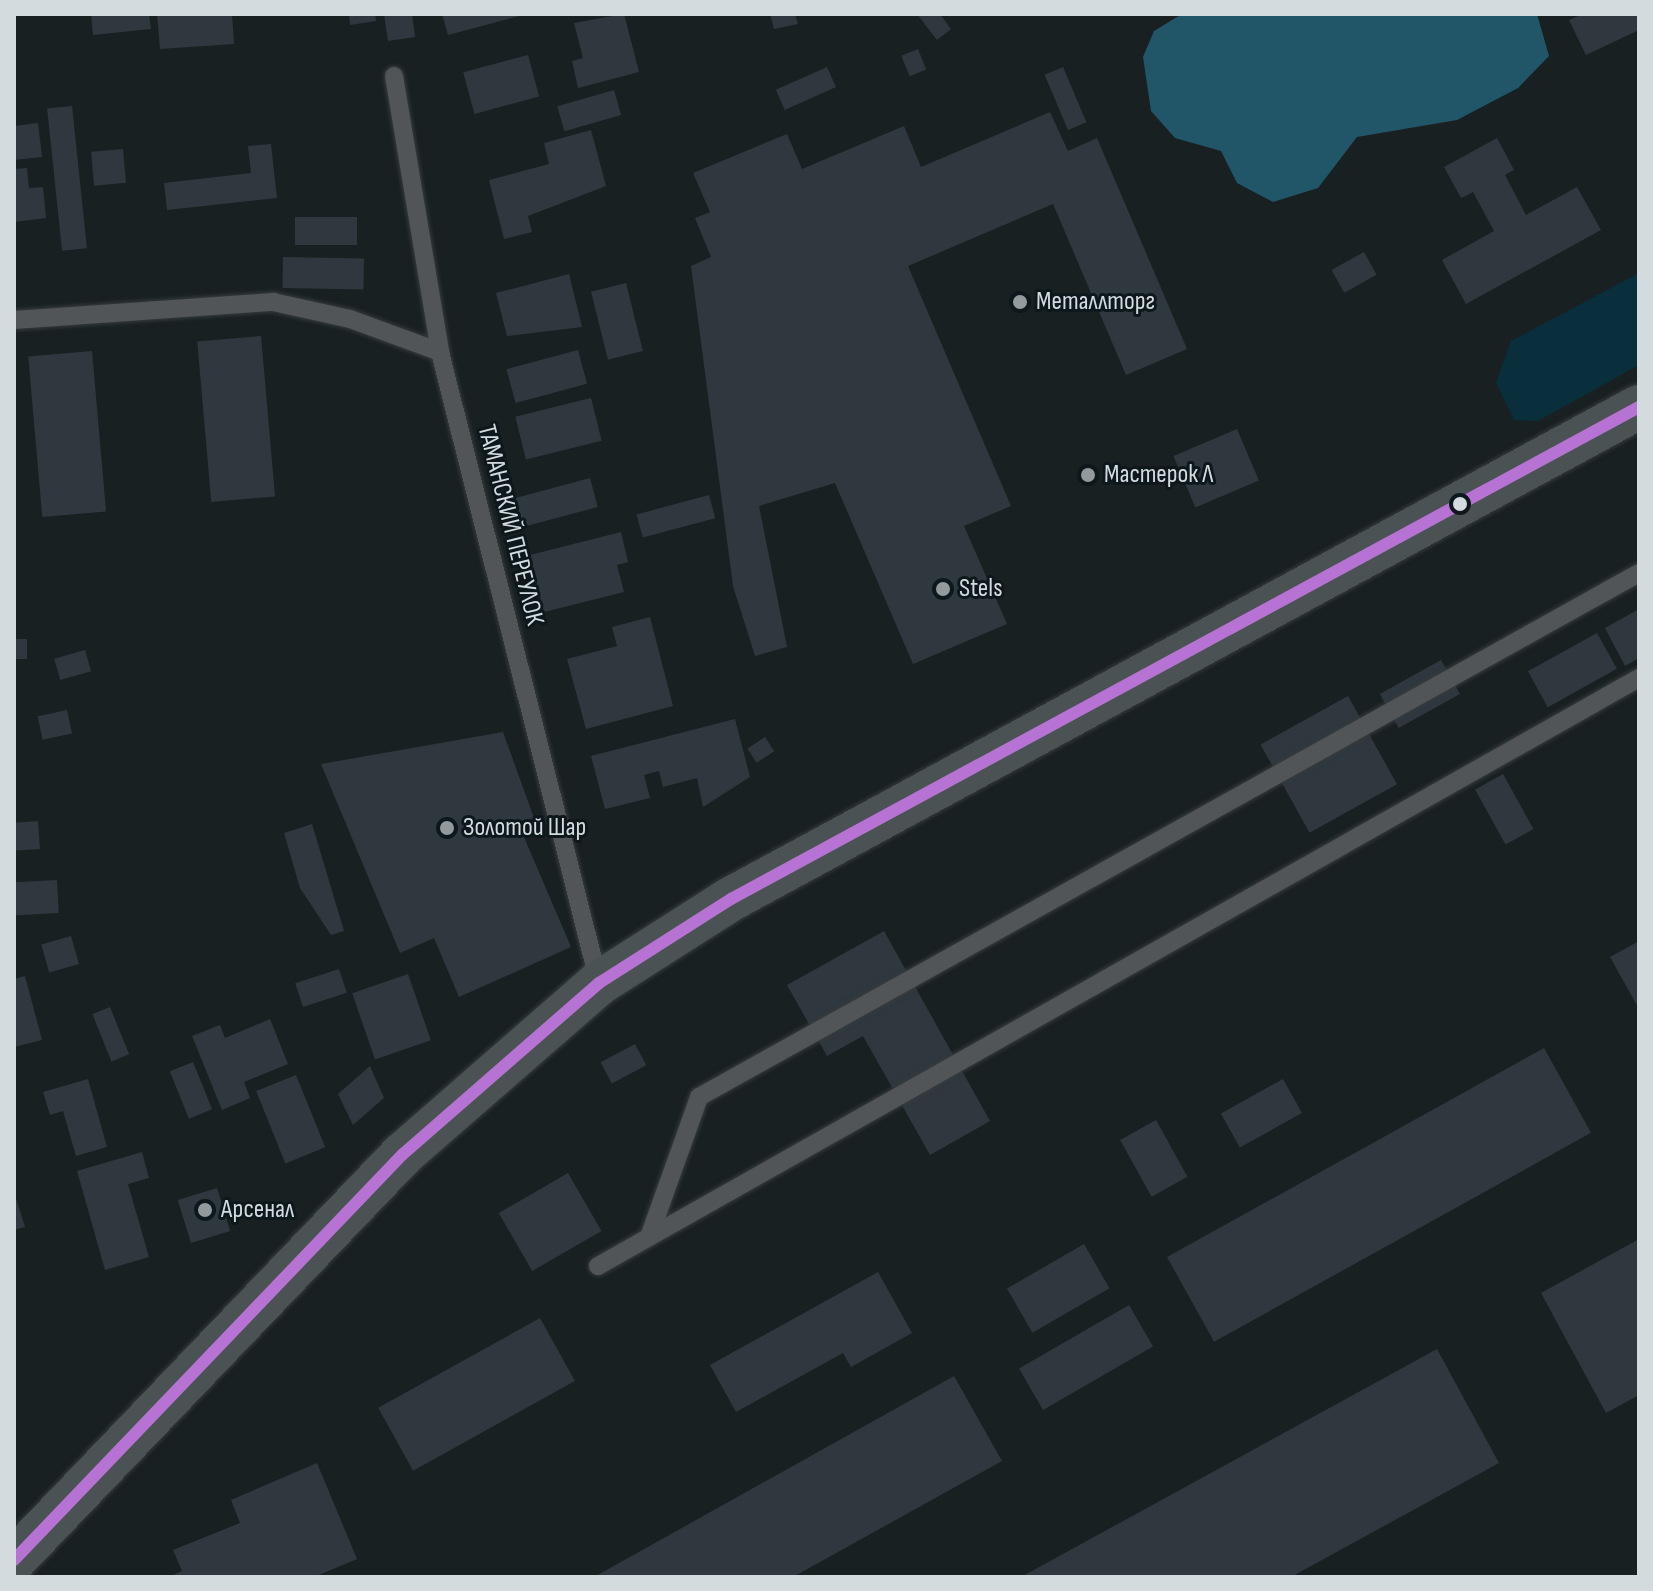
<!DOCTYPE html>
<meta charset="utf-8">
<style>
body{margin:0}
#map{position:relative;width:1653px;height:1591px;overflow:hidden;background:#192022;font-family:"Sofia Sans Condensed",sans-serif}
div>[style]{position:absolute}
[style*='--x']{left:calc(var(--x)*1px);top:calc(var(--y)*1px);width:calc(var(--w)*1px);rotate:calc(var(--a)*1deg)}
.green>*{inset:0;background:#082f3b}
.forest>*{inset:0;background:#215668}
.building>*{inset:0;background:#2f383f;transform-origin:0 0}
.roads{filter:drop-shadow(0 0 2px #363b3d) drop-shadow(0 0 2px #363b3d)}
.lane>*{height:18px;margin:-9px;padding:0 9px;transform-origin:9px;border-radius:9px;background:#515557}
.secondary>*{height:44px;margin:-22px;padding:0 22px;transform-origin:22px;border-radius:22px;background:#4a5253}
.bus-1>*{height:12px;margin:-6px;padding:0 6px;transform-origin:6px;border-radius:6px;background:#b673d3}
.dots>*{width:22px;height:22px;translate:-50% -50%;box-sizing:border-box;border:4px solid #0c181c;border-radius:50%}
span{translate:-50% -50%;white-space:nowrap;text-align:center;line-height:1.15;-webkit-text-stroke:6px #0c181c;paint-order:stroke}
.poi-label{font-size:26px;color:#d4dbdf}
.left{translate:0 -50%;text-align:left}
.street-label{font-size:26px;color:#d4dbdf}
.frame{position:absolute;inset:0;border:16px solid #d4dbdf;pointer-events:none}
</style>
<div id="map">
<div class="green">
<i style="clip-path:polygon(1639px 273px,1639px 365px,1538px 421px,1514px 420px,1496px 383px,1511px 341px)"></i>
</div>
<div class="forest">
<i style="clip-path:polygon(1182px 14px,1537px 14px,1549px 56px,1518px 88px,1457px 120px,1357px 137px,1318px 188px,1273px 202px,1237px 183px,1221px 151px,1175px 138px,1151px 111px,1143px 57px,1154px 31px)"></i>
</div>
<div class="building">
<i style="clip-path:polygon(91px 14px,149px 14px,151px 29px,93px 35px)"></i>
<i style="clip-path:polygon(157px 14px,232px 14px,234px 44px,160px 49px)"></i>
<i style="clip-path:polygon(349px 14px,375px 14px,376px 21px,350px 25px)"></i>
<i style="clip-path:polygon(384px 14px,412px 14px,415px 37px,388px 41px)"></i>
<i style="clip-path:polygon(442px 14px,523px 14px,523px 15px,448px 35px)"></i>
<i style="clip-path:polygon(624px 14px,639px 72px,578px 88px,572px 61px,583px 58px,574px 23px)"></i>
<i style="clip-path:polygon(770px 14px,795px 14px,798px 24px,774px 29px)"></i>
<i style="clip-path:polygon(917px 14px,940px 14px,951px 29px,937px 40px)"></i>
<i style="clip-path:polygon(1583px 14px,1639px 14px,1639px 30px,1586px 55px,1569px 20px)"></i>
<i style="left:918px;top:49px;width:22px;height:18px;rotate:68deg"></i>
<i style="left:528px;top:55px;width:43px;height:67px;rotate:75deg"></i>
<i style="left:827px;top:67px;width:22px;height:56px;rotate:66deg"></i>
<i style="left:1063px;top:67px;width:60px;height:20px;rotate:67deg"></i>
<i style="left:614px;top:90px;width:26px;height:59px;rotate:74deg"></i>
<i style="left:72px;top:106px;width:143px;height:25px;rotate:84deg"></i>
<i style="clip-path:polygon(1050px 112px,1068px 151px,1097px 138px,1187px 349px,1126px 375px,1053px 204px,908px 266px,1011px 506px,964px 526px,1007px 624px,913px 664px,835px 483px,759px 506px,787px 647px,755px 656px,733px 586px,691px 266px,711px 257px,695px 218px,710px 212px,693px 173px,787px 134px,802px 169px,904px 126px,921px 167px)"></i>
<i style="clip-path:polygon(38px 123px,42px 157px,14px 160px,14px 126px)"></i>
<i style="clip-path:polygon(591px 130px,606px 186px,528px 216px,532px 232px,504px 239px,489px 180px,549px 164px,544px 143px)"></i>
<i style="clip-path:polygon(1497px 138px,1514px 170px,1505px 175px,1526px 215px,1577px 187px,1601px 230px,1466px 304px,1442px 260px,1494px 231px,1473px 192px,1461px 198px,1444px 167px)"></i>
<i style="clip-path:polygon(271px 144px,277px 198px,167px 210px,164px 183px,251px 173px,248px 146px)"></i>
<i style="left:123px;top:149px;width:34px;height:32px;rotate:85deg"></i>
<i style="clip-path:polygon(27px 168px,29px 188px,43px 187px,46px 218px,14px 222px,14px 169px)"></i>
<i style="left:295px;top:217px;width:62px;height:28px"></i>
<i style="left:1364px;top:252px;width:26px;height:37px;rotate:61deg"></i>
<i style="left:283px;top:257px;width:81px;height:31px;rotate:1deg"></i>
<i style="clip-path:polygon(569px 274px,582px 327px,507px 336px,496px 293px)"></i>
<i style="left:626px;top:283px;width:70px;height:36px;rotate:76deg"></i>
<i style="left:261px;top:336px;width:161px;height:64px;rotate:85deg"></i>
<i style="left:578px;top:350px;width:35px;height:74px;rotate:75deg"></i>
<i style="left:92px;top:351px;width:161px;height:64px;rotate:85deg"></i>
<i style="left:591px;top:398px;width:44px;height:78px;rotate:76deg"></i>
<i style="left:1237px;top:429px;width:56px;height:69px;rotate:67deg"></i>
<i style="left:590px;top:478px;width:30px;height:92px;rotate:75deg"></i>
<i style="left:709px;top:495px;width:24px;height:75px;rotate:75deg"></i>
<i style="clip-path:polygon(621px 532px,628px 562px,617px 565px,624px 592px,544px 612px,530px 555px)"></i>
<i style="clip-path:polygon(1639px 609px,1639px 658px,1625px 666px,1605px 628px)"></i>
<i style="clip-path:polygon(650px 617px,673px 706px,586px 729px,567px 659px,617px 646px,612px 627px)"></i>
<i style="left:1597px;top:633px;width:41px;height:79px;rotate:61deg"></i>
<i style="left:27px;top:639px;width:20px;height:13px;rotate:90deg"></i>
<i style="left:85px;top:650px;width:22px;height:32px;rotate:74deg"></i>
<i style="left:1441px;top:660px;width:39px;height:70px;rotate:61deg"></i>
<i style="left:1348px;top:696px;width:101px;height:100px;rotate:61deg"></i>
<i style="left:67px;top:710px;width:24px;height:30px;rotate:78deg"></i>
<i style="clip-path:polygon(735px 719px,750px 777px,703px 807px,697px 778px,663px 787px,659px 771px,644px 775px,650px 798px,605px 809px,591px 756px)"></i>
<i style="clip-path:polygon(503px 732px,534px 818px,518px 823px,571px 947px,459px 997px,434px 938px,400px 953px,321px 764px)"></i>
<i style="left:765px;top:737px;width:17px;height:21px;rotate:57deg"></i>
<i style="left:1503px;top:774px;width:63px;height:32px;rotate:61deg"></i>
<i style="left:38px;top:821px;width:28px;height:24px;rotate:86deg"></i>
<i style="clip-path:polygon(312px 824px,344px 931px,331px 935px,300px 888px,284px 833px)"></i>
<i style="left:57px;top:880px;width:33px;height:43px;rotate:87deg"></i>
<i style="clip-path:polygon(884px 931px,990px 1121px,930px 1155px,863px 1036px,827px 1056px,787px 985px)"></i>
<i style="left:71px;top:936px;width:29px;height:31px;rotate:74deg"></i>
<i style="clip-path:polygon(1639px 941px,1639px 1009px,1610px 957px)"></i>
<i style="left:339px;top:969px;width:25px;height:46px;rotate:72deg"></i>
<i style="left:408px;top:974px;width:70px;height:59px;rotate:71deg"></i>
<i style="clip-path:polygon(25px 976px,42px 1040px,14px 1047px,14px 979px)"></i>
<i style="left:110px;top:1007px;width:51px;height:19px;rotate:68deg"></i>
<i style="clip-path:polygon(270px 1019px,288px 1064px,244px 1082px,250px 1098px,222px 1110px,192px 1036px,220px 1025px,225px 1038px)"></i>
<i style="left:635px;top:1044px;width:24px;height:39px;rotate:62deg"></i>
<i style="left:1544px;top:1048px;width:97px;height:431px;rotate:61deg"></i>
<i style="left:193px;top:1062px;width:51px;height:25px;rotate:68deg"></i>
<i style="clip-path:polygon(370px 1066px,384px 1098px,353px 1125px,338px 1094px)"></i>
<i style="left:296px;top:1075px;width:78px;height:43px;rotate:68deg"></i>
<i style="clip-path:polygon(88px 1079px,107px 1147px,76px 1156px,63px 1111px,50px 1115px,43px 1092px)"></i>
<i style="left:1283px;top:1079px;width:39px;height:71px;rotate:61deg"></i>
<i style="left:1156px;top:1120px;width:65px;height:41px;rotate:61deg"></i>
<i style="clip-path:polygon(142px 1152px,149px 1178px,128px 1184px,149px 1257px,105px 1270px,77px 1171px)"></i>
<i style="left:568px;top:1173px;width:67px;height:80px;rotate:60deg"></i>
<i style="left:217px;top:1188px;width:45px;height:41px;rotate:73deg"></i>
<i style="clip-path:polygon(14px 1192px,25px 1227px,14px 1230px)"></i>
<i style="clip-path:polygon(1639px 1239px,1639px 1395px,1606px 1413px,1541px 1293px)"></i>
<i style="left:1084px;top:1244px;width:51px;height:89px;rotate:60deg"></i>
<i style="clip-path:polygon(878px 1272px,912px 1333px,851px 1367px,843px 1353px,736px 1412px,710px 1365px)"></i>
<i style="left:1129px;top:1305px;width:48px;height:127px;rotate:60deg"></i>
<i style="left:540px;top:1318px;width:72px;height:185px;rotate:61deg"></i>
<i style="clip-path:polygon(1437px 1349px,1499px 1463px,1291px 1577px,1021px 1577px)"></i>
<i style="clip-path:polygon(954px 1376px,1002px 1461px,793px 1577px,594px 1577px)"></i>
<i style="clip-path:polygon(317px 1463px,357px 1559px,314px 1577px,169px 1577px,182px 1571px,173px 1550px,240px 1523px,231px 1500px)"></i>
</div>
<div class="roads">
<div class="lane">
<i style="--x:394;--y:76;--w:280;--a:80.5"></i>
<i style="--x:440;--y:352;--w:651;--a:75.86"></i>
<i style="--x:14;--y:320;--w:260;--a:-4"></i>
<i style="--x:273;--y:302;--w:79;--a:12.4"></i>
<i style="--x:350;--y:319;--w:96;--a:20.1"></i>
<i style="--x:649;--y:1237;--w:149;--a:-70.3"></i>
<i style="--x:699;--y:1097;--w:1076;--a:-29.14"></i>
<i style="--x:598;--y:1266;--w:1196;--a:-29.46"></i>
</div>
<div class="secondary">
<i style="--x:14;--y:1560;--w:562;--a:-46.23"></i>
<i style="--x:403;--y:1154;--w:260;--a:-41.1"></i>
<i style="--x:599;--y:983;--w:156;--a:-32.5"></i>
<i style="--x:731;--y:899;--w:1033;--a:-28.45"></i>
</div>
</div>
<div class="bus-1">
<i style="--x:14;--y:1560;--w:562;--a:-46.23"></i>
<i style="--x:403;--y:1154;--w:260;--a:-41.1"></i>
<i style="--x:599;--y:983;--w:156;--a:-32.5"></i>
<i style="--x:731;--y:899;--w:1033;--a:-28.45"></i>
</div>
<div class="dots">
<i style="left:1020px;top:302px;background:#939a9d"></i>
<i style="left:1088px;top:475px;background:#939a9d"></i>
<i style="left:1460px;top:504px;background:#d4dbdf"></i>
<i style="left:943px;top:589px;background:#939a9d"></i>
<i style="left:447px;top:828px;background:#939a9d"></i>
<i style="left:205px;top:1210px;background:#939a9d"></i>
</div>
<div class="poi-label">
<span class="left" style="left:1036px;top:302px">Металлторг</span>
<span class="left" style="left:1104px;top:475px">Мастерок Л</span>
<span class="left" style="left:959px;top:589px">Stels</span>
<span class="left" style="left:463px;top:828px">Золотой Шар</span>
<span class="left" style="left:221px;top:1210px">Арсенал</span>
</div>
<div class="street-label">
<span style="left:510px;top:525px;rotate:76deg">ТАМАНСКИЙ ПЕРЕУЛОК</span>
</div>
<div class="frame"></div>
</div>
